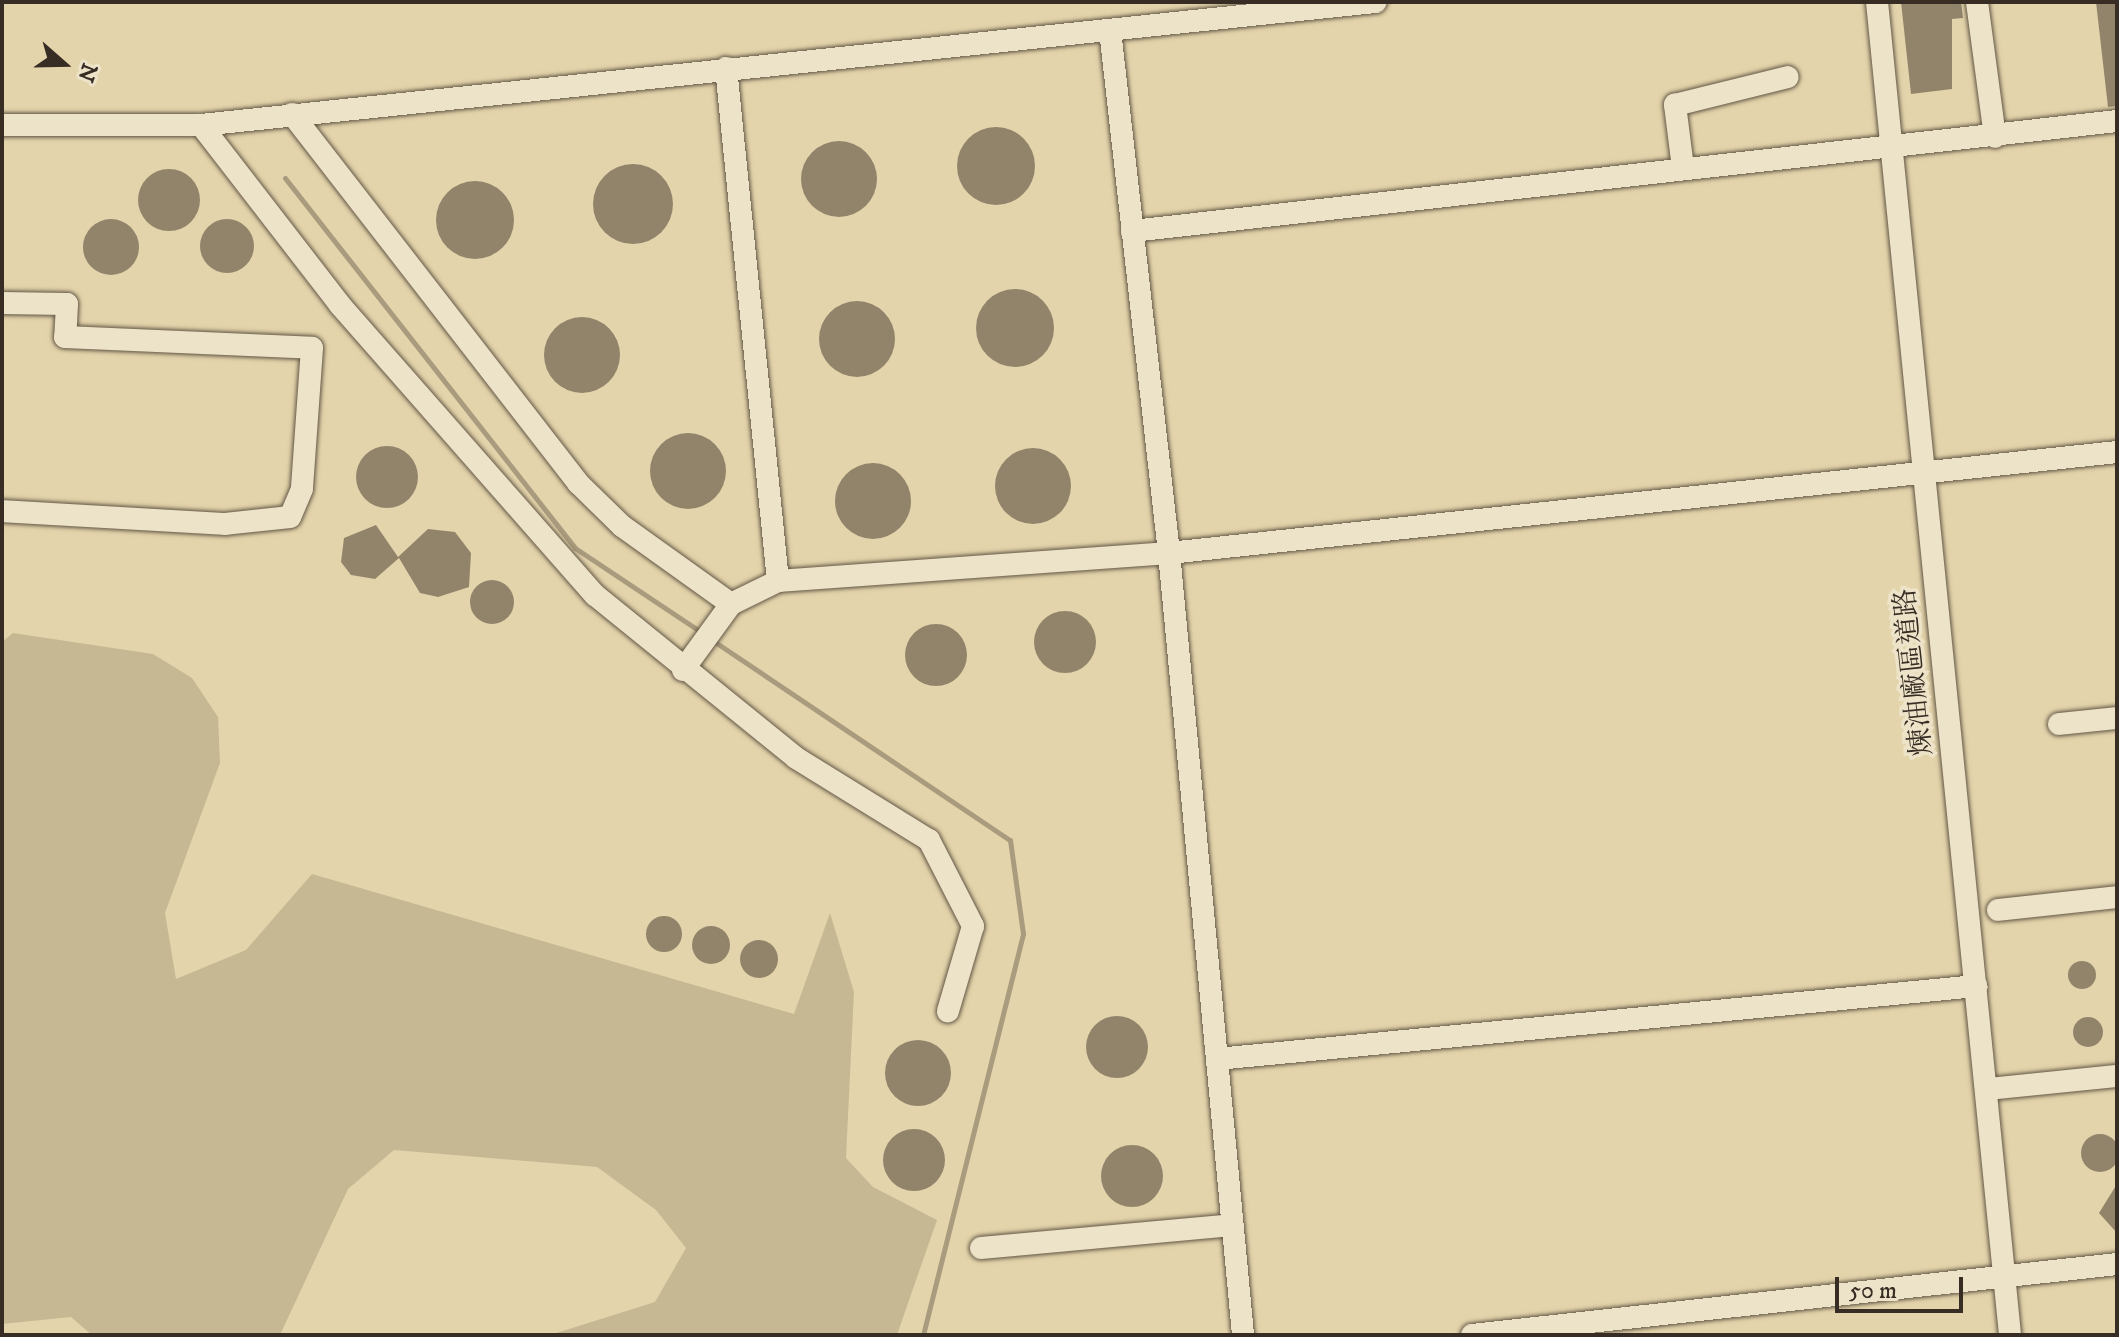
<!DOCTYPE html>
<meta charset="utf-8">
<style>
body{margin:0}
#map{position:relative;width:2119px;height:1337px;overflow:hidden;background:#e4d4ab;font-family:"IM FELL DW Pica","Noto Serif TC",serif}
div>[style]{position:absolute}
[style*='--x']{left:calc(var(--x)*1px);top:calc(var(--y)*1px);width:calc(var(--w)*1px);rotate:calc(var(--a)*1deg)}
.green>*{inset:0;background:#c7b894}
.stream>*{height:5px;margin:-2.5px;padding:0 2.5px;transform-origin:2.5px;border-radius:2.5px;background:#a99b7d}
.building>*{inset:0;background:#91846b}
.round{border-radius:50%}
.path>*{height:3px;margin-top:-1.5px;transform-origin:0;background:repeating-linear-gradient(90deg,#372d25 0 2px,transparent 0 6px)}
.roads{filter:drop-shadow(0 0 2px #625746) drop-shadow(0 0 2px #625746)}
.minor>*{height:22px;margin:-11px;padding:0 11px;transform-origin:11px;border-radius:11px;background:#ede3c8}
span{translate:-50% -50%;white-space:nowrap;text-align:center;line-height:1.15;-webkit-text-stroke:7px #ede3c8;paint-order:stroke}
.street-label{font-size:28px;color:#372d25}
.frame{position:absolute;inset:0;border:4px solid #372d25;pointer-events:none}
.north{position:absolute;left:24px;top:24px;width:80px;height:80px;-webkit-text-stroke:6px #ede3c8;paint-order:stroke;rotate:110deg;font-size:22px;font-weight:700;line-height:32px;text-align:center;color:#372d25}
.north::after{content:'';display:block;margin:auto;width:28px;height:36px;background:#372d25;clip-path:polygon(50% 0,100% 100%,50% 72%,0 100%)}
.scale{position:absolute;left:1835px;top:1277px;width:128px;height:36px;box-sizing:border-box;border:4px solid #372d25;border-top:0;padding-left:10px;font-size:24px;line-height:28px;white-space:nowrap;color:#372d25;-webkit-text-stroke:6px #ede3c8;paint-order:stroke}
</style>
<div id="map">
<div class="green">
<i style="clip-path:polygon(13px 633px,153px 654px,192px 678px,218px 717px,220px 763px,165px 913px,176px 979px,246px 950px,312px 874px,794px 1014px,830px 913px,854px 992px,846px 1158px,873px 1187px,937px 1220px,897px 1335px,550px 1335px,655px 1302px,686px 1248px,656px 1210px,597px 1167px,394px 1150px,348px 1189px,280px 1335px,92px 1335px,71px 1317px,2px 1324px,2px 642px)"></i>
</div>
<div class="stream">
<i style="--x:285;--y:178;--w:470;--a:51.9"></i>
<i style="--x:575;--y:548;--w:151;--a:33.7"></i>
<i style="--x:712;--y:640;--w:359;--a:33.9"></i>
<i style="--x:1010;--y:840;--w:95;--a:82.1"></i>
<i style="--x:1023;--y:934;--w:413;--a:104"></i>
</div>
<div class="building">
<i style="clip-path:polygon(1901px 2px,1961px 2px,1963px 18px,1952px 19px,1952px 89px,1911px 94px)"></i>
<i style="clip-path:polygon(2096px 2px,2117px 2px,2117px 106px,2108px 107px)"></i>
<i class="round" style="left:957px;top:127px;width:78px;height:78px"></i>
<i class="round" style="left:801px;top:141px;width:76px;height:76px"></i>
<i class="round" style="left:593px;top:164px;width:80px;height:80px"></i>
<i class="round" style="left:138px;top:169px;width:62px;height:62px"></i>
<i class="round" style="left:436px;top:181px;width:78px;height:78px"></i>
<i class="round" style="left:200px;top:219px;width:54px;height:54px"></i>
<i class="round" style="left:83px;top:219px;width:56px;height:56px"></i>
<i class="round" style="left:976px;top:289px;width:78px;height:78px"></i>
<i class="round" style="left:819px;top:301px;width:76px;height:76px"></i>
<i class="round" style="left:544px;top:317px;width:76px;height:76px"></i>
<i class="round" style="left:650px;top:433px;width:76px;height:76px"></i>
<i class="round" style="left:356px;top:446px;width:62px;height:62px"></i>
<i class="round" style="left:995px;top:448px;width:76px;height:76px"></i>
<i class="round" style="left:835px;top:463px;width:76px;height:76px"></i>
<i style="clip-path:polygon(376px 525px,398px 557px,428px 529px,455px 532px,471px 553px,469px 587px,438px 597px,420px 593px,399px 558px,375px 579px,351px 575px,341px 562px,344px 538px)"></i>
<i class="round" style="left:470px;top:580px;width:44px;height:44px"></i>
<i class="round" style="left:1034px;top:611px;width:62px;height:62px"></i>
<i class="round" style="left:905px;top:624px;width:62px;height:62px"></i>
<i class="round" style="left:646px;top:916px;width:36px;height:36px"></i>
<i class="round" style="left:692px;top:926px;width:38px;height:38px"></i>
<i class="round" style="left:740px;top:940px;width:38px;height:38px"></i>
<i class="round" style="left:2068px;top:961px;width:28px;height:28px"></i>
<i class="round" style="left:1086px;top:1016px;width:62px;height:62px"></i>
<i class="round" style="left:2073px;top:1017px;width:30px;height:30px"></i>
<i class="round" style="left:885px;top:1040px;width:66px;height:66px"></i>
<i class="round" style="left:883px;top:1129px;width:62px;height:62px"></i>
<i class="round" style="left:2081px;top:1134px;width:38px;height:38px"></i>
<i class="round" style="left:1101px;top:1145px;width:62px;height:62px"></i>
<i style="clip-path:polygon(2117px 1184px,2117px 1233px,2099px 1213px)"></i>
</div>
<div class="path">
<i style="--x:494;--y:2;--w:53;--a:0"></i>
</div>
<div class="roads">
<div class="minor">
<i style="--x:1877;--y:2;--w:1340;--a:84.3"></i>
<i style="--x:1977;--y:2;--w:136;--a:82.4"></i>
<i style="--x:1110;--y:30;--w:526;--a:83.56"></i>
<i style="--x:1169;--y:553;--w:785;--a:84.59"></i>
<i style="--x:726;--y:68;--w:516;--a:84.21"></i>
<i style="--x:292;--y:114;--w:467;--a:52.2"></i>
<i style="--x:578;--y:483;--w:62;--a:44.3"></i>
<i style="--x:622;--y:526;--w:134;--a:35.6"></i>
<i style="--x:2;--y:125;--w:199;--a:0"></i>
<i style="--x:201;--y:125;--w:1181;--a:-5.98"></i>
<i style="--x:201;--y:125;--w:227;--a:52.3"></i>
<i style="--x:340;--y:305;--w:386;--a:48.7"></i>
<i style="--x:595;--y:595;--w:259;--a:39"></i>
<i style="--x:796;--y:758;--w:156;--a:31.7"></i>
<i style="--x:929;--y:840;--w:97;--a:62.9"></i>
<i style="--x:973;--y:926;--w:89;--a:106.4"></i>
<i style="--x:1683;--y:168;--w:64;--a:-97.2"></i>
<i style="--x:1675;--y:105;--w:116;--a:-13.9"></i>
<i style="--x:1132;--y:231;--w:991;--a:-6.37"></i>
<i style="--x:2;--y:303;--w:65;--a:0.9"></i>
<i style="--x:67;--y:304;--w:33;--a:93"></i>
<i style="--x:65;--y:337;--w:247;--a:2.5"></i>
<i style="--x:312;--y:348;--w:141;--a:94.1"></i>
<i style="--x:302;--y:489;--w:30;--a:113"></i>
<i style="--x:290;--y:517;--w:65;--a:173.9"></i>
<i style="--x:225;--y:524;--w:223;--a:-176.7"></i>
<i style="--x:683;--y:670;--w:82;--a:-54"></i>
<i style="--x:731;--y:604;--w:52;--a:-26.1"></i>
<i style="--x:778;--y:581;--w:392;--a:-4.1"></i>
<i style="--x:1169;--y:553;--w:953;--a:-6.08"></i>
<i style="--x:2059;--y:724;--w:58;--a:-5.9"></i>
<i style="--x:1998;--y:910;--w:120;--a:-6.2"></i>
<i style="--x:1217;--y:1059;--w:763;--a:-5.49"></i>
<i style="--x:1988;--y:1089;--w:130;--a:-5.8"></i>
<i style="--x:981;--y:1248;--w:252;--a:-5.2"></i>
<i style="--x:1472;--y:1335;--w:649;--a:-6.28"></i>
</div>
</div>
<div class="street-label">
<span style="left:1914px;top:672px;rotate:-96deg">煉油廠區道路</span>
</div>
<div class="frame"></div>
<div class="north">N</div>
<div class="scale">50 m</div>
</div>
